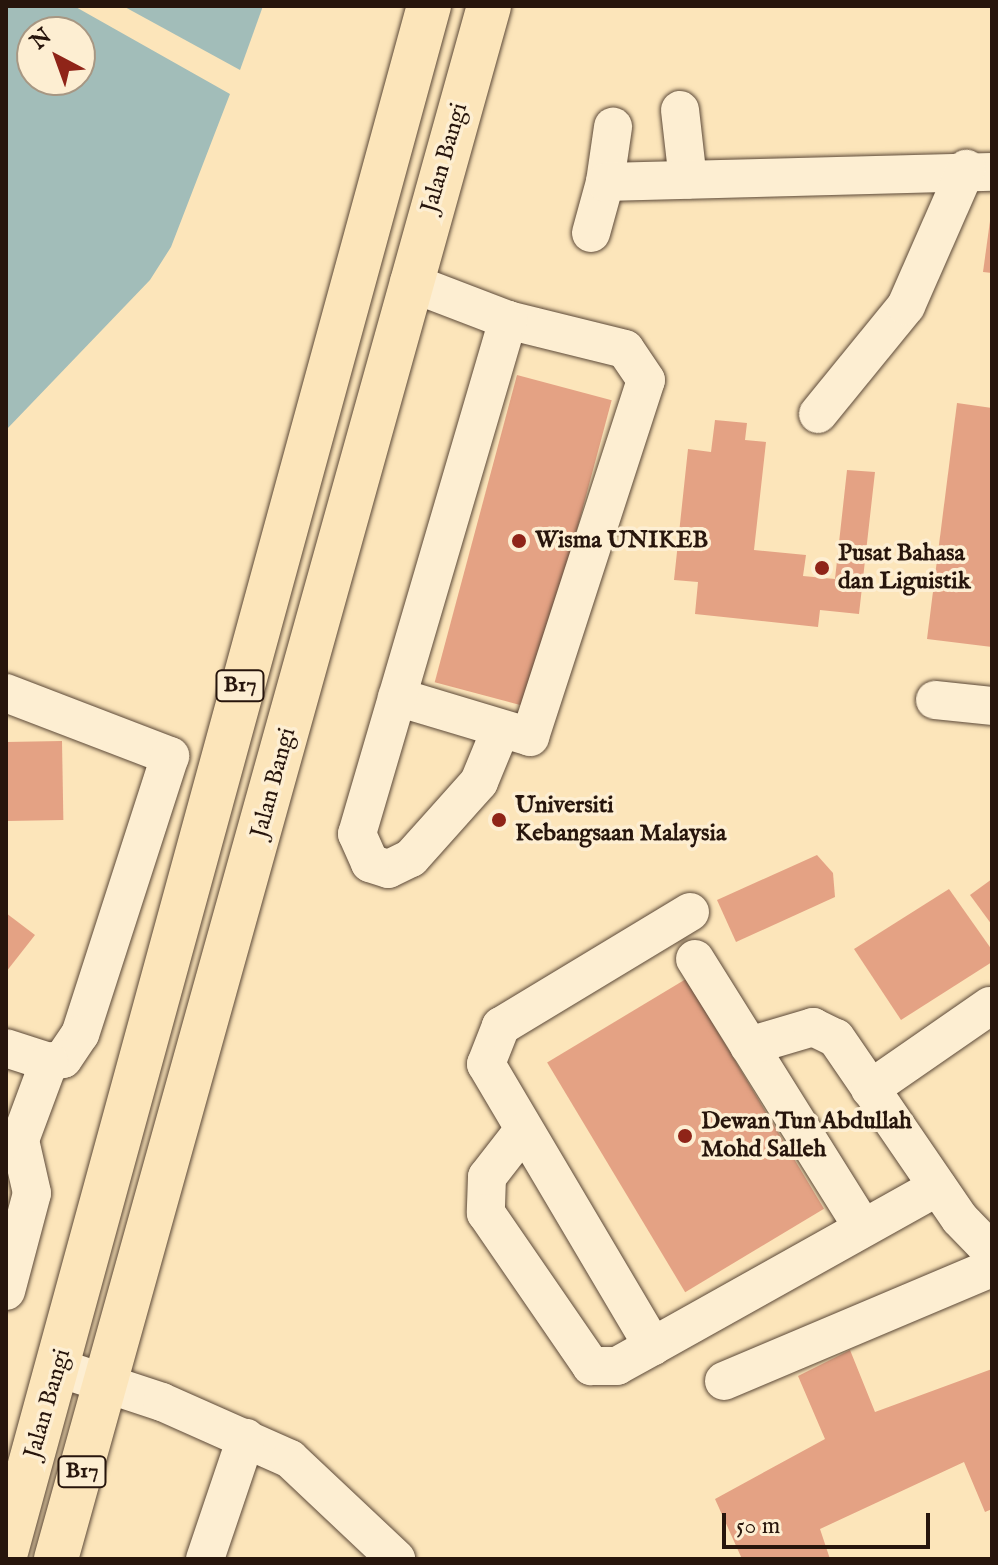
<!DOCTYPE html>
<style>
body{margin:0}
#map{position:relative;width:998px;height:1565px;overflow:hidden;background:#fce5ba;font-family:"IM FELL English",serif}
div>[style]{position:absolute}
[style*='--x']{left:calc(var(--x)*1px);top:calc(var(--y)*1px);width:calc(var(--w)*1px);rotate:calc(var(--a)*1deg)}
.water>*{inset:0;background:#a2bdb9}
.building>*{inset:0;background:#e4a284;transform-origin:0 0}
.roads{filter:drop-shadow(0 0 2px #5c4938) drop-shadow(0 0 2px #5c4938)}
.minor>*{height:38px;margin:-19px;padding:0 19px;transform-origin:19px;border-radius:19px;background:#fdeed2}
.major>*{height:44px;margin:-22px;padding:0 22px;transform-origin:22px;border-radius:22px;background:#fce5ba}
.dots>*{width:22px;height:22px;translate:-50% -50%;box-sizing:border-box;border:4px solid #fdeed2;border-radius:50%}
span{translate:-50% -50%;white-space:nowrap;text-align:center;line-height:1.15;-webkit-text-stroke:7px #fdeed2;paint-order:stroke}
.shield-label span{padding:2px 6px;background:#fdeed2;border:2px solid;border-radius:6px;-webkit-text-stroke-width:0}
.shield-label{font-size:22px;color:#27150c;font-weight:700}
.street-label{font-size:24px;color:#27150c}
.poi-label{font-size:24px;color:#27150c;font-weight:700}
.left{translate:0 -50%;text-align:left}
.frame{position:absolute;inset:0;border:8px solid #27150c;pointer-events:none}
.north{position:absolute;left:16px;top:16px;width:80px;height:80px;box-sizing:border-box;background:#fdeed2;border:2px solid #a79783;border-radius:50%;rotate:319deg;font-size:22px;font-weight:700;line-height:32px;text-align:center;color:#27150c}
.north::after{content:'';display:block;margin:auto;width:28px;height:36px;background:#8f2418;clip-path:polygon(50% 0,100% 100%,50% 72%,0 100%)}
.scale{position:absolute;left:722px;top:1513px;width:208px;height:36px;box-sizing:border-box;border:4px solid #27150c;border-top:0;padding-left:10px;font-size:24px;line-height:28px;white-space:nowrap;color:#27150c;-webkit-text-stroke:6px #fdeed2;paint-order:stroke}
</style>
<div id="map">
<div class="water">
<i style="clip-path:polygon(evenodd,6px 6px,74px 6px,230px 94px,171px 247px,150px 280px,6px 430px,6px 6px,32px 32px,80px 32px,80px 80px,32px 80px,32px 32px)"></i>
<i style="clip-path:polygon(123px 6px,263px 6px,240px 70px)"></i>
</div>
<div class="building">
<i style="clip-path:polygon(990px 221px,992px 222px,992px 273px,983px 272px)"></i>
<i style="left:517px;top:375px;width:98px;height:318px;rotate:15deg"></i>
<i style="clip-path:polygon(957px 403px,992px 408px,992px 647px,927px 639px)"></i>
<i style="clip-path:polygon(715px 420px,747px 423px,745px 440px,766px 442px,754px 550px,806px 555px,803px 576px,835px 579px,847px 470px,875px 472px,859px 614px,820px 610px,818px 627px,695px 614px,698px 582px,674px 580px,688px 449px,711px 452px)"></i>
<i style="left:62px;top:741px;width:79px;height:56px;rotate:89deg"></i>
<i style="clip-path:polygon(817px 855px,833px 873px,835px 897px,736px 942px,717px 900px)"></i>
<i style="clip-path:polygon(992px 879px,992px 925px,970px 895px)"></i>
<i style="clip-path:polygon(949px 889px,992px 950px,992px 962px,901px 1020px,854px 949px)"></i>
<i style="clip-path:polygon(6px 913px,35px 935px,6px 972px)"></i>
<i style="left:686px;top:979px;width:268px;height:162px;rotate:59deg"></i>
<i style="clip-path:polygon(850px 1350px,875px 1412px,992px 1369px,992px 1509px,985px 1512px,964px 1462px,820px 1529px,830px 1559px,742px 1559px,715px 1499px,825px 1439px,798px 1376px)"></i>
</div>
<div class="roads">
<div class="minor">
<i style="--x:680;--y:110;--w:70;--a:83.5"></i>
<i style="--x:605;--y:182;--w:56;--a:-81.7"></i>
<i style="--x:591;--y:233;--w:53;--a:-74.6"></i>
<i style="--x:605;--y:182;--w:387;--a:-1.5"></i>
<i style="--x:818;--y:414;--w:139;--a:-50.8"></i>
<i style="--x:906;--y:306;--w:150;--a:-66.3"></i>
<i style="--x:6;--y:693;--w:176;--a:21"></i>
<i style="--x:170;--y:756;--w:292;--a:107.9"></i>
<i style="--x:80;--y:1034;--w:30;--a:124"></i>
<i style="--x:63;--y:1059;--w:14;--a:168"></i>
<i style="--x:49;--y:1062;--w:45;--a:-162"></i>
<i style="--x:397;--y:697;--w:139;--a:16.7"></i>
<i style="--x:530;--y:737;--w:375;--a:-72"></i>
<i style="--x:646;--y:380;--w:37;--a:-124"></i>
<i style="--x:625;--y:349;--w:121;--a:-166.1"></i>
<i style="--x:508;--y:320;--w:106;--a:-159"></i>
<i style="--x:935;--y:700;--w:57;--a:6"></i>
<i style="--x:500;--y:731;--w:55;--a:112.4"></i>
<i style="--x:479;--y:782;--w:102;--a:131.8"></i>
<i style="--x:411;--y:858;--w:25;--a:154"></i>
<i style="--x:388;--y:869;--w:19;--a:-162"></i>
<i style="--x:370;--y:863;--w:32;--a:-114"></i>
<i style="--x:357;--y:834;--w:536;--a:-73.63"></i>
<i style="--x:690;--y:912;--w:221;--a:148.9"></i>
<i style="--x:501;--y:1026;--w:41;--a:111.5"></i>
<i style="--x:486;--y:1064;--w:328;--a:59.4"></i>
<i style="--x:653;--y:1346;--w:326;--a:-29.2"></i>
<i style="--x:695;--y:959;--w:317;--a:58"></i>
<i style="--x:749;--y:1046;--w:67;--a:-16.5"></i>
<i style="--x:813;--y:1027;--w:25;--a:26"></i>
<i style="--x:836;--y:1038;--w:219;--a:55.6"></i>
<i style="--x:960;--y:1219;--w:46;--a:45.9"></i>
<i style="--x:870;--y:1089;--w:146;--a:-34.7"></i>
<i style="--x:522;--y:1132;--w:57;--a:127.9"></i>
<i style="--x:487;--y:1177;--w:36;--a:92"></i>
<i style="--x:486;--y:1213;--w:186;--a:55.5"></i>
<i style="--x:591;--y:1366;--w:26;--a:0"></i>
<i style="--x:617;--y:1366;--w:41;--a:-29.1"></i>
<i style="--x:6;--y:1291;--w:101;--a:-75.1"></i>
<i style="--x:32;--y:1193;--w:54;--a:-102.8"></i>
<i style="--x:20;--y:1140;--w:83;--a:-69.6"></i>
<i style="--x:59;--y:1368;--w:108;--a:18.3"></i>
<i style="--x:162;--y:1402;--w:140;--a:24"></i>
<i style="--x:290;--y:1459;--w:146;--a:43.3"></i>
<i style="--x:724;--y:1381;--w:291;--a:-22.9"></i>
<i style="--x:205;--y:1559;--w:128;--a:-71.3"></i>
</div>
<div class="major">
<i style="--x:6;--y:1552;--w:1603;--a:-74.7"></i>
<i style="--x:56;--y:1559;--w:1612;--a:-74.42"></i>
</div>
</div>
<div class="dots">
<i style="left:519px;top:541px;background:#8f2418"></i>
<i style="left:822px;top:568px;background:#8f2418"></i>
<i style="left:499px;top:820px;background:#8f2418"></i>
<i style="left:685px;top:1136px;background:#8f2418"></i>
</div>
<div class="shield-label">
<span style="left:240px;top:686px">B17</span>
<span style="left:82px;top:1472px">B17</span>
</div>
<div class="street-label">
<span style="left:445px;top:158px;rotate:-74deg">Jalan Bangi</span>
<span style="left:274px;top:783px;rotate:-75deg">Jalan Bangi</span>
<span style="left:48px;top:1404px;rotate:-74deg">Jalan Bangi</span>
</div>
<div class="poi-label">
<span class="left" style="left:535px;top:541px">Wisma UNIKEB</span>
<span class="left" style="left:838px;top:568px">Pusat Bahasa<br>dan Liguistik</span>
<span class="left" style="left:515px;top:820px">Universiti<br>Kebangsaan Malaysia</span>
<span class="left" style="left:701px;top:1136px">Dewan Tun Abdullah<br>Mohd Salleh</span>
</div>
<div class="frame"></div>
<div class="north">N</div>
<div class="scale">50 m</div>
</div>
